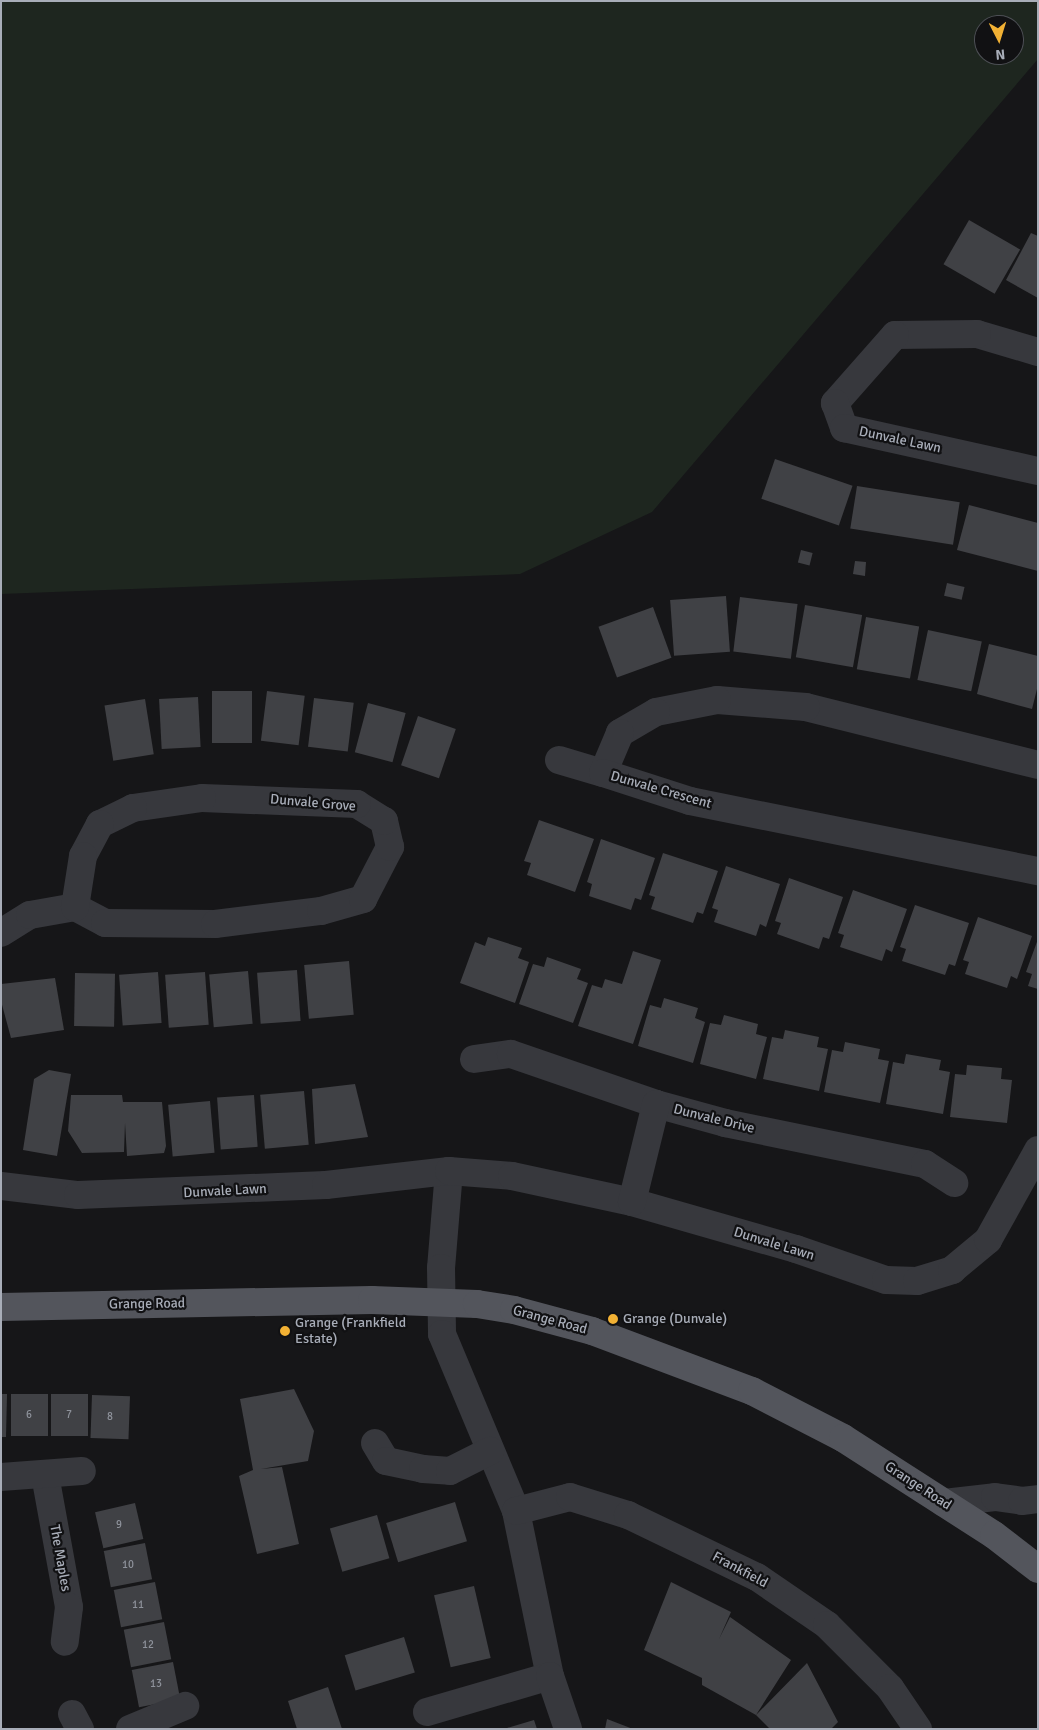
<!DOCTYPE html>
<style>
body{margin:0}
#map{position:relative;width:1039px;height:1730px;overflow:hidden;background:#161618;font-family:Signika,sans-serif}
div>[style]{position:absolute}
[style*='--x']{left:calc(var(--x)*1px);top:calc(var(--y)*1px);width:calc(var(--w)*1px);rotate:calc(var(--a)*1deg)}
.green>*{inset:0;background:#1e261f}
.building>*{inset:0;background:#404145;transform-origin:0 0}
.minor>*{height:28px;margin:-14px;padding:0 14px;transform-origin:14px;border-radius:14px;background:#37383d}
.major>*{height:28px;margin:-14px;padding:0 14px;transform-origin:14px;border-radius:14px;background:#53555c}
.dots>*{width:14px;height:14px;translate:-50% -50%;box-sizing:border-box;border:2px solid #111113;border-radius:50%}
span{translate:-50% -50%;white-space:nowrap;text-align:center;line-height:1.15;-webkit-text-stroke:4.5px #111113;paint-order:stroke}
.number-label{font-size:11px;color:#8e929b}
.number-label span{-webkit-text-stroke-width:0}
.street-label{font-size:14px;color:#a8adb8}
.poi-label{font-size:14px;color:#a8adb8}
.left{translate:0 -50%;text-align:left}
.frame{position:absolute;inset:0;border:2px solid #a8adb8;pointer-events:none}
.north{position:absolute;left:974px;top:15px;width:50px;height:50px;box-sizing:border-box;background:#111113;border:1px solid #4d4f55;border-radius:50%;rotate:175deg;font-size:14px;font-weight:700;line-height:20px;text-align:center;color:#a8adb8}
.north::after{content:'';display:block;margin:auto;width:18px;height:22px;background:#f2b134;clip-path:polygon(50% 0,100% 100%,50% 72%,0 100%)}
</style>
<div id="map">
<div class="green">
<i style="clip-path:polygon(evenodd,1px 1px,1038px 1px,1038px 59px,652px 512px,520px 574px,1px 594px,1px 1px,984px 25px,1014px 25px,1014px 55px,984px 55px,984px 25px)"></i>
</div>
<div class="building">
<i style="left:969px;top:220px;width:59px;height:51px;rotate:30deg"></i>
<i style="clip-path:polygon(1031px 233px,1038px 236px,1038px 298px,1006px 280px)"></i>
<i style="left:775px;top:459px;width:82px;height:42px;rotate:19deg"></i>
<i style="left:857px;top:486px;width:104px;height:43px;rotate:9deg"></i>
<i style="clip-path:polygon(969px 505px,1038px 523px,1038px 571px,957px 550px)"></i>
<i style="left:801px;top:550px;width:12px;height:13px;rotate:14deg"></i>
<i style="clip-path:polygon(855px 561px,866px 562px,865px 576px,853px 574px)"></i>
<i style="left:947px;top:583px;width:18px;height:13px;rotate:13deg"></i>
<i style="left:726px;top:596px;width:56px;height:56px;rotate:86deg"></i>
<i style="left:740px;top:597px;width:58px;height:55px;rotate:7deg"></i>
<i style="left:805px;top:605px;width:58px;height:53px;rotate:10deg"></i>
<i style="left:653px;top:607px;width:54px;height:58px;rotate:70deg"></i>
<i style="left:866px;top:617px;width:54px;height:53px;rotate:10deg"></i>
<i style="left:928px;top:630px;width:55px;height:51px;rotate:12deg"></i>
<i style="clip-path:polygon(989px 644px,1038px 656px,1038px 685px,1032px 709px,977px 694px)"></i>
<i style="left:212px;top:691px;width:40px;height:52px"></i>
<i style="left:267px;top:691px;width:38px;height:50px;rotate:7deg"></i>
<i style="left:198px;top:697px;width:50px;height:39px;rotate:87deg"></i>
<i style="left:314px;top:698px;width:40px;height:49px;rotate:7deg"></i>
<i style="left:145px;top:699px;width:56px;height:41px;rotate:81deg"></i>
<i style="left:368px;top:703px;width:39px;height:51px;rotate:15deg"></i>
<i style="left:418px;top:716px;width:40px;height:52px;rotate:19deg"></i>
<i style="clip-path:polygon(539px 820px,594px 839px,575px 892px,527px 875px,531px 863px,524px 861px)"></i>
<i style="clip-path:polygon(601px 839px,655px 858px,641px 900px,635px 898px,631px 910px,589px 896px,592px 884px,587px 882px)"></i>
<i style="clip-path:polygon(663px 853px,718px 871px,703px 914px,697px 912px,693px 923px,651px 909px,655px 897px,649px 895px)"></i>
<i style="clip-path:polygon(726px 866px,780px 884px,766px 927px,760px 924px,756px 936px,714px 922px,718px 910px,712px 908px)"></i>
<i style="clip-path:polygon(789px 878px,843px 897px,829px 939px,823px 937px,819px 949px,777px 934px,781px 923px,775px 921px)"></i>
<i style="clip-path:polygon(853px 890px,907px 909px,892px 952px,886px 949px,882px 961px,840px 947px,844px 935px,838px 933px)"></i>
<i style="clip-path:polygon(915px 905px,969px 923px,955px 966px,949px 964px,945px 975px,902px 961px,906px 949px,900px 947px)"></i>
<i style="clip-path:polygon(978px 917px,1032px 936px,1017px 979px,1011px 976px,1007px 988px,965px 974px,969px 962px,963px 960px)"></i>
<i style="clip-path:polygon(488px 937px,522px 948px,518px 958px,529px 962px,515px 1003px,460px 983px,475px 942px,485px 946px)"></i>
<i style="clip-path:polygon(1038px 939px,1038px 989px,1028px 986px,1032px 974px,1026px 972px)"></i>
<i style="clip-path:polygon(633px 951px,661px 960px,633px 1044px,578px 1026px,592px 985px,602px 988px,605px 979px,622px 984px)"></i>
<i style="clip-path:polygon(547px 957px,581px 969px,577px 979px,588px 983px,573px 1023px,519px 1004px,533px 964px,544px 967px)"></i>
<i style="left:349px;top:961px;width:54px;height:45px;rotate:85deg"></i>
<i style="left:297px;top:970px;width:51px;height:40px;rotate:86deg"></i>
<i style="left:248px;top:971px;width:53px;height:39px;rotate:85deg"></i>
<i style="left:158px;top:972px;width:51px;height:39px;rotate:86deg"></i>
<i style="left:205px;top:972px;width:53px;height:40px;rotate:86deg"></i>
<i style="left:75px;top:973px;width:40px;height:53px;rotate:1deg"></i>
<i style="clip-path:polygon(55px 978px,64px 1030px,11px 1038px,1px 1001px,1px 984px)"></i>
<i style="clip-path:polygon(664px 998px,698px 1008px,695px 1018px,705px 1022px,693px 1063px,638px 1046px,650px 1005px,661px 1008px)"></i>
<i style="clip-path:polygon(724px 1015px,758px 1024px,756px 1034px,767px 1037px,756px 1079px,700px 1064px,710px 1023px,721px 1025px)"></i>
<i style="clip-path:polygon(785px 1030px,819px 1037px,817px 1047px,828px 1049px,819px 1091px,763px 1079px,772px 1037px,783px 1039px)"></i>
<i style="clip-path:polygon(845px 1042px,880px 1049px,878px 1059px,889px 1061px,880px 1103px,824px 1092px,832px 1050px,843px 1052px)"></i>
<i style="clip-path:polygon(906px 1054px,941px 1060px,939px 1070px,950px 1072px,943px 1114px,886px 1104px,893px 1062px,904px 1064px)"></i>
<i style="clip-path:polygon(967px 1065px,1002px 1068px,1001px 1079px,1012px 1080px,1007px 1123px,950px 1117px,955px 1074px,966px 1075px)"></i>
<i style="clip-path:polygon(49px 1070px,71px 1074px,57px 1156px,23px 1150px,34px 1079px)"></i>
<i style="clip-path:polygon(355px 1084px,368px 1137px,315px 1144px,312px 1089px)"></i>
<i style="left:304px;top:1091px;width:54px;height:44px;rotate:85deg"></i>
<i style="clip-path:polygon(71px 1095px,122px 1095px,123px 1102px,162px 1102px,166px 1146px,164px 1153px,127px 1156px,125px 1123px,124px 1152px,82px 1153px,68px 1131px)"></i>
<i style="left:254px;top:1095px;width:52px;height:37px;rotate:86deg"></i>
<i style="left:210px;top:1101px;width:52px;height:42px;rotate:85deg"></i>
<i style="clip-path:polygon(294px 1389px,314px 1431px,308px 1461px,261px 1469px,282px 1467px,299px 1544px,257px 1554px,239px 1476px,253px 1470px,240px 1399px)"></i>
<i style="clip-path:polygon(1px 1394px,7px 1394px,6px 1437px,1px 1437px)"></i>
<i style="left:11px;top:1394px;width:37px;height:42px"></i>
<i style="left:51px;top:1394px;width:37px;height:42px"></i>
<i style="left:92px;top:1395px;width:38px;height:43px;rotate:2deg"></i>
<i style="left:455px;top:1502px;width:41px;height:72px;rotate:73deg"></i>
<i style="left:135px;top:1503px;width:37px;height:41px;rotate:77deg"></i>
<i style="left:377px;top:1515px;width:45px;height:49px;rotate:74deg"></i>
<i style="left:145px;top:1543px;width:37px;height:42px;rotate:79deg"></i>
<i style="left:155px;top:1582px;width:38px;height:42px;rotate:79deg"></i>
<i style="clip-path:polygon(671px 1582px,731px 1612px,719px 1639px,730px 1617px,791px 1660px,756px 1715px,807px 1663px,838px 1722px,831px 1729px,770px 1729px,756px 1715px,702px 1685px,702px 1678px,644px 1650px)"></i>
<i style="left:474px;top:1586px;width:74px;height:41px;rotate:77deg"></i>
<i style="left:164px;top:1622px;width:38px;height:41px;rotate:79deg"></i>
<i style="left:404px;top:1637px;width:37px;height:62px;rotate:73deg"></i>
<i style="left:173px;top:1662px;width:38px;height:42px;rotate:79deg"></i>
<i style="clip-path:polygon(328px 1687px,342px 1729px,297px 1729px,288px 1701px)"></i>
<i style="clip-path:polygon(607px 1719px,633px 1729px,605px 1729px)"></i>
<i style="clip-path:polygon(534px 1720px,537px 1729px,507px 1729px,507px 1728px)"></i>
</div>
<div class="minor">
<i style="--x:1038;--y:352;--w:64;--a:-163.6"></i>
<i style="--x:977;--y:334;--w:82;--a:179.3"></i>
<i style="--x:895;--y:335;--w:91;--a:131.4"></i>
<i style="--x:835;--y:403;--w:27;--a:70"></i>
<i style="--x:844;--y:428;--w:199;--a:12.5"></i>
<i style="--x:559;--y:760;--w:46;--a:16.5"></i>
<i style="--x:1038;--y:765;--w:239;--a:-166"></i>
<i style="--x:806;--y:707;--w:89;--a:-175.5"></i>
<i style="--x:717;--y:700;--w:62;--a:168.9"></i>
<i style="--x:656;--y:712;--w:42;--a:149.7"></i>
<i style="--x:620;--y:733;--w:43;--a:113"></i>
<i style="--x:603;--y:773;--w:91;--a:17.8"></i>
<i style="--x:690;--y:801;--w:355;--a:11.4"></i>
<i style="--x:1;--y:933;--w:34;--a:-32"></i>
<i style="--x:30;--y:915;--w:46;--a:-10.1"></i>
<i style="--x:75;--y:907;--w:34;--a:28"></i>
<i style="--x:105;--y:923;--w:110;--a:0.5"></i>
<i style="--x:215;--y:924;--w:107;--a:-7"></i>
<i style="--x:321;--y:911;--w:44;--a:-15.9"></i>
<i style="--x:363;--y:899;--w:59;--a:-62.6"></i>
<i style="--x:390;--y:847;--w:27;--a:-103"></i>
<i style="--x:384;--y:821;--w:32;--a:-148"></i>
<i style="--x:357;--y:804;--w:155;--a:-177.8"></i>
<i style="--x:202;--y:798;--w:70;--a:171.8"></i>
<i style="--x:133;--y:808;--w:37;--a:154"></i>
<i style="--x:100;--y:824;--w:36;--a:118"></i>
<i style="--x:83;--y:856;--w:52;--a:98.9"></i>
<i style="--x:474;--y:1059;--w:37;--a:-8"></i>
<i style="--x:511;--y:1054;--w:153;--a:19"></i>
<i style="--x:656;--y:1104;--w:72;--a:15.4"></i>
<i style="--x:725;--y:1123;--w:204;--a:11.6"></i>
<i style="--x:925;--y:1164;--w:35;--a:33"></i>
<i style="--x:449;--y:1171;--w:97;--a:94.7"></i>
<i style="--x:441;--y:1268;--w:66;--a:89.1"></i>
<i style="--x:442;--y:1334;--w:192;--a:67.3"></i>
<i style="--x:516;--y:1511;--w:168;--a:78.4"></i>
<i style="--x:1;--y:1186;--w:78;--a:6.7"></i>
<i style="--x:78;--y:1195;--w:248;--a:-2.3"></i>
<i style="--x:326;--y:1185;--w:124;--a:-6.5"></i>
<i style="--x:449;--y:1171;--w:63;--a:4.5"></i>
<i style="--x:512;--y:1176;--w:123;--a:12.2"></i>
<i style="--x:632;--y:1202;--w:171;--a:16"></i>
<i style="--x:796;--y:1249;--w:95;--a:19"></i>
<i style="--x:886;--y:1280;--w:31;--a:2"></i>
<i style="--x:917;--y:1281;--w:37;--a:-17"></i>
<i style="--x:952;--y:1270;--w:47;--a:-39.8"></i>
<i style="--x:988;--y:1240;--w:103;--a:-60.9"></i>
<i style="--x:632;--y:1202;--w:101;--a:-76.2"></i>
<i style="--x:375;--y:1443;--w:21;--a:59"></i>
<i style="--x:386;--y:1461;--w:38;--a:12"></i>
<i style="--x:423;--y:1469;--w:27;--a:4"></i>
<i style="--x:450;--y:1471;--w:45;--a:-26.6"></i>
<i style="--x:45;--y:1475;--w:134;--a:79.7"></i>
<i style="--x:69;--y:1607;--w:35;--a:97"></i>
<i style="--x:1;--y:1477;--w:81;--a:-4.2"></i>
<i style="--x:944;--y:1503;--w:51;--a:-6.7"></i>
<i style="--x:995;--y:1497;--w:27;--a:8"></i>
<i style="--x:1022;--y:1501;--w:16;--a:-7"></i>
<i style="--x:516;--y:1511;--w:56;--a:-14.5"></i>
<i style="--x:570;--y:1497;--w:61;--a:17.2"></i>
<i style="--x:628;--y:1515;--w:143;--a:25.7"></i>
<i style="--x:757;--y:1577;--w:85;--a:34.4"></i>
<i style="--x:827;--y:1625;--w:89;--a:45"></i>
<i style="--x:890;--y:1688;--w:50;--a:55.7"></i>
<i style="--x:427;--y:1712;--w:128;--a:-16.3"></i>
<i style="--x:550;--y:1676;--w:56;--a:71.2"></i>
<i style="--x:72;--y:1714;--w:17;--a:62"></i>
<i style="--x:130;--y:1729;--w:60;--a:-22.7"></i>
</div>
<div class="major">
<i style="--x:1;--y:1307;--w:371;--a:-1.1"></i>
<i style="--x:372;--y:1300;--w:105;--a:2.2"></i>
<i style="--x:477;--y:1304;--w:37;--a:9"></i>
<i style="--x:514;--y:1310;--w:81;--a:15.1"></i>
<i style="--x:592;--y:1331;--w:171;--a:20.6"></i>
<i style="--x:752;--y:1391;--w:102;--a:27.3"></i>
<i style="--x:843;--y:1438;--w:179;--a:32.7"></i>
<i style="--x:994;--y:1535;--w:56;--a:37.7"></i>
</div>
<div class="dots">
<i style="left:613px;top:1319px;background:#f2b134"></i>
<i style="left:285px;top:1331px;background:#f2b134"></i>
</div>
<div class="number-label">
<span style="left:29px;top:1415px">6</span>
<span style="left:69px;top:1415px">7</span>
<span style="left:110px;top:1417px">8</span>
<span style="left:119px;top:1525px">9</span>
<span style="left:128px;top:1565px">10</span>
<span style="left:138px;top:1605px">11</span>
<span style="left:148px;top:1645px">12</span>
<span style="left:156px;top:1684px">13</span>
</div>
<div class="street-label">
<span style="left:900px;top:440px;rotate:12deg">Dunvale Lawn</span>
<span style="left:661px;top:790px;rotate:16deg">Dunvale Crescent</span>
<span style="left:313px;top:803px;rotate:5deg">Dunvale Grove</span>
<span style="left:714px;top:1119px;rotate:14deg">Dunvale Drive</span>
<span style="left:225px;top:1191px;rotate:-3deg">Dunvale Lawn</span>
<span style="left:774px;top:1244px;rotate:17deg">Dunvale Lawn</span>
<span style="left:147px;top:1304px;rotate:-1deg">Grange Road</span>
<span style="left:550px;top:1320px;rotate:15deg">Grange Road</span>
<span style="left:918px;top:1486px;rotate:33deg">Grange Road</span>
<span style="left:60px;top:1558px;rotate:80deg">The Maples</span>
<span style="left:740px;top:1570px;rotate:28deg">Frankfield</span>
</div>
<div class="poi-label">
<span class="left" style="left:623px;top:1319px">Grange (Dunvale)</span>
<span class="left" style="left:295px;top:1331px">Grange (Frankfield<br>Estate)</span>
</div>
<div class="frame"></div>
<div class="north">N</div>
</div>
